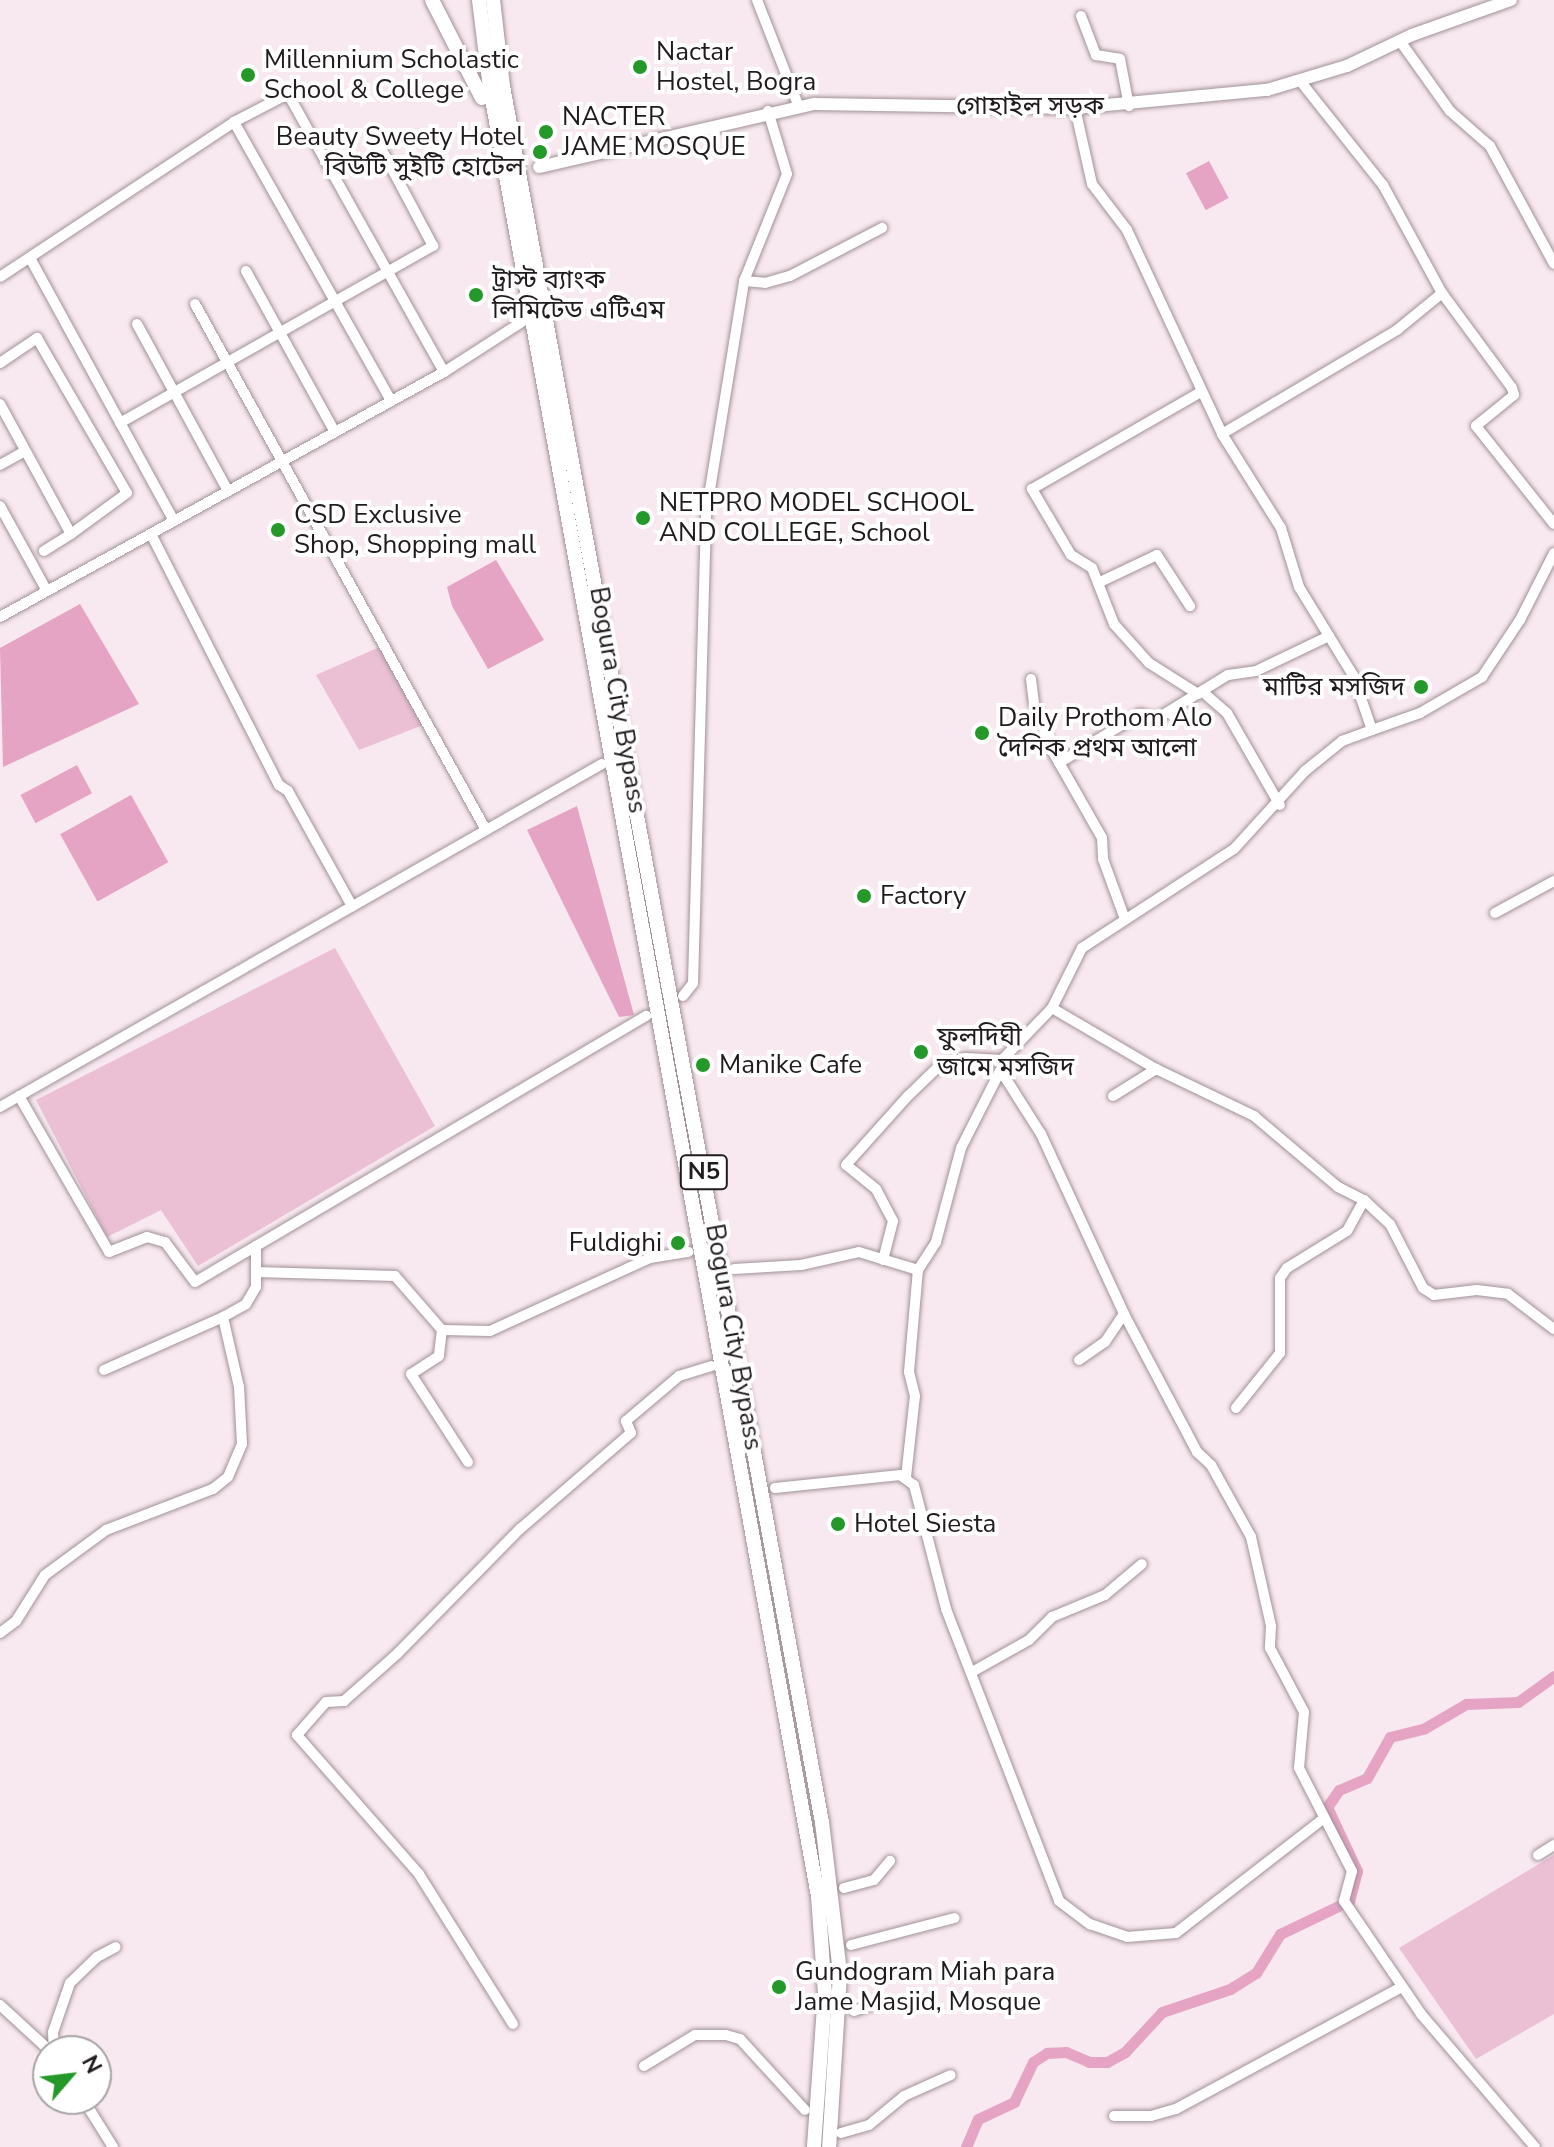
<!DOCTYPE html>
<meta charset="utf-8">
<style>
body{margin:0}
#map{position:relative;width:1554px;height:2147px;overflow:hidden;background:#f8e8ef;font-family:"Nunito Sans","Noto Sans Bengali",sans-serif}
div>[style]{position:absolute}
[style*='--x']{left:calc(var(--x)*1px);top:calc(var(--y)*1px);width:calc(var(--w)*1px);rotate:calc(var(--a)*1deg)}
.green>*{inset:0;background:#ebbfd4}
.water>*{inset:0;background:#e6a4c4;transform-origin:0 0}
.canal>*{height:11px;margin:-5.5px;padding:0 5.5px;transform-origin:5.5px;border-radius:5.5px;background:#e6a4c4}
.roads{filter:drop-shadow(0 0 2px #a09298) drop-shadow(0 0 2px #a09298)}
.minor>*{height:10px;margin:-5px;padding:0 5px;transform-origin:5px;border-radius:5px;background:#fff}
.major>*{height:12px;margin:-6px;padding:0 6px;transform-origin:6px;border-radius:6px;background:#fff}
.highway>*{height:14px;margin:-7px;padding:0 7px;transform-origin:7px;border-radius:7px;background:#fff}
.dots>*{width:22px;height:22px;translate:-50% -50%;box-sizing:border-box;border:4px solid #fff;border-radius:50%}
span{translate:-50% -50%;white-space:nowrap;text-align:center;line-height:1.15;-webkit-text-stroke:8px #fff;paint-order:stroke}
.shield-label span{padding:2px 6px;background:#fff;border:2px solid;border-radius:6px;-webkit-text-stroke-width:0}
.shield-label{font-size:24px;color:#201b1d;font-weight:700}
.poi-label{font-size:26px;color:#201b1d}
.left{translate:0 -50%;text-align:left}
.right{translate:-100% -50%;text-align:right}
.street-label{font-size:26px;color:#201b1d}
.north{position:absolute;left:32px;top:2035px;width:80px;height:80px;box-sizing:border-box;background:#fff;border:2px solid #a6a4a5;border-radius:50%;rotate:62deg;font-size:22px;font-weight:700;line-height:32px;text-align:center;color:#201b1d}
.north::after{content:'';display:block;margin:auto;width:28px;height:36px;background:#249828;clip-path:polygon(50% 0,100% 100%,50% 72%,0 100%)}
</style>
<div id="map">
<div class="green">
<i style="clip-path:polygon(382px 646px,423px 725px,359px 750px,316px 675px)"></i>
<i style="clip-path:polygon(335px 948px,435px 1126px,198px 1266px,161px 1210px,107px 1237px,36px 1100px)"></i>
<i style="clip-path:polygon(1554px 1855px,1554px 2014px,1476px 2059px,1399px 1948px)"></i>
</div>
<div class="water">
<i style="left:1209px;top:161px;width:42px;height:26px;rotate:62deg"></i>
<i style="clip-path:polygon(496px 560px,544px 640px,488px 669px,452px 606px,447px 587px)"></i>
<i style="clip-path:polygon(80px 604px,139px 704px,3px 767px,0 648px)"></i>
<i style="left:77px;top:765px;width:32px;height:64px;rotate:62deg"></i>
<i style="left:131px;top:795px;width:77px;height:81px;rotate:61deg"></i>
<i style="clip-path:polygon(577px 806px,634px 1015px,619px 1017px,527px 830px)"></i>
</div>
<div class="canal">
<i style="--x:966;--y:2147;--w:30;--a:-67"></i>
<i style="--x:978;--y:2119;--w:40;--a:-25"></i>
<i style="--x:1014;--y:2102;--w:44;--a:-64.6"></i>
<i style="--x:1033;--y:2062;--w:17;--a:-33"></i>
<i style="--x:1047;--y:2053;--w:19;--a:-3"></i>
<i style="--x:1066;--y:2052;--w:25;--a:23"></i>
<i style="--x:1089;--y:2062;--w:18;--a:0"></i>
<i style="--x:1107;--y:2062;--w:21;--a:-29"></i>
<i style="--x:1125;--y:2052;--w:54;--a:-47.2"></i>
<i style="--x:1162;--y:2012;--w:72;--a:-18.7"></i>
<i style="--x:1230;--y:1989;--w:31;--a:-32"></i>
<i style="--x:1256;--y:1973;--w:46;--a:-58.4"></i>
<i style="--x:1280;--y:1934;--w:76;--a:-25.6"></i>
<i style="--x:1349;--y:1901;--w:31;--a:-75"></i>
<i style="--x:1357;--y:1871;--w:71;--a:-115.1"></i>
<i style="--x:1327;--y:1807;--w:21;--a:-55"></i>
<i style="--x:1339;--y:1790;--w:30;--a:-23"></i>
<i style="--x:1367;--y:1778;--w:47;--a:-60.7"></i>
<i style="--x:1390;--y:1737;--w:36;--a:-14"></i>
<i style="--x:1425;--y:1728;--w:48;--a:-30.3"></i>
<i style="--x:1466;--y:1704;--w:52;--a:-2.2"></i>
<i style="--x:1518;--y:1702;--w:44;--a:-35.8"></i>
</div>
<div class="roads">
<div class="minor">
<i style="--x:757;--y:0;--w:115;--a:68.6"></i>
<i style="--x:1081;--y:16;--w:42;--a:69"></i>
<i style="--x:1096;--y:55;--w:24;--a:9"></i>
<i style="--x:1120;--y:59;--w:48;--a:79.2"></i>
<i style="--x:1400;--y:41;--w:86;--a:54.5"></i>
<i style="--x:1450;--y:111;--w:53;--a:41.2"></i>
<i style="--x:1490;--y:146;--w:134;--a:61.5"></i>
<i style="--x:1301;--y:82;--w:132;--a:51.5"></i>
<i style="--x:1383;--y:185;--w:123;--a:61.4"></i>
<i style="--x:1442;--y:293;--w:118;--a:53.6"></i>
<i style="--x:1512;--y:388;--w:7;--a:74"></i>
<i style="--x:1514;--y:395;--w:49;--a:140.8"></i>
<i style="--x:1476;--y:426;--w:125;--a:51.5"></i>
<i style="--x:1075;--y:108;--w:78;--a:77.4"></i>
<i style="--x:1092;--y:184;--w:58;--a:52.7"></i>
<i style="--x:1127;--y:230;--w:225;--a:65"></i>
<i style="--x:1222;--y:434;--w:111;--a:57.9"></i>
<i style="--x:1281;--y:528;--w:62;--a:73"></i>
<i style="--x:1299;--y:587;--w:103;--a:58.5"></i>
<i style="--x:1353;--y:675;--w:58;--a:70.9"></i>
<i style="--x:1372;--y:730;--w:51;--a:-19.5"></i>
<i style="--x:1420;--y:713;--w:72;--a:-30.1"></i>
<i style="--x:1482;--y:677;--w:69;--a:-56.3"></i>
<i style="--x:1520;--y:620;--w:75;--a:-63.1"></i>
<i style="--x:234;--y:122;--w:320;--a:60.6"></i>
<i style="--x:30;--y:258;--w:300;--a:61.3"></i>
<i style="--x:246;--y:271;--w:184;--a:61.1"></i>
<i style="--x:0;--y:277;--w:281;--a:-33.5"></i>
<i style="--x:234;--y:122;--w:61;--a:-27.4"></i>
<i style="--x:288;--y:94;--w:319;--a:60.7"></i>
<i style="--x:744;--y:281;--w:21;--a:5"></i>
<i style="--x:765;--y:283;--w:26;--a:-16"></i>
<i style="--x:790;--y:276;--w:104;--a:-27.6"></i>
<i style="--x:195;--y:304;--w:601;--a:61.05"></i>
<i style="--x:137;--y:324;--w:190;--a:61.4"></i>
<i style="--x:0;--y:363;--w:45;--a:-34"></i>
<i style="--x:37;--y:338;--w:179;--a:59.9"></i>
<i style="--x:127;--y:493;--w:69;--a:143.8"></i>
<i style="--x:0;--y:404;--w:148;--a:61.4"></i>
<i style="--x:71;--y:534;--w:32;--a:148"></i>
<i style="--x:120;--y:423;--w:360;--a:-29.5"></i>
<i style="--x:433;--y:246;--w:109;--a:-118"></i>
<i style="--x:1222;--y:434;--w:204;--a:-30.7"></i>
<i style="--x:1397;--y:330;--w:58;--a:-39.4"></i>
<i style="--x:0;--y:465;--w:29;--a:-29"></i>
<i style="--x:0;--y:506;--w:97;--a:61.1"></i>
<i style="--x:151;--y:534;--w:282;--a:63"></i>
<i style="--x:279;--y:785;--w:11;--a:34"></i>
<i style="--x:288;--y:791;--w:132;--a:60.9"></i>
<i style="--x:1100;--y:582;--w:63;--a:-25.3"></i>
<i style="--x:1157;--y:555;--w:61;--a:57.1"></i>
<i style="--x:0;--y:617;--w:507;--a:-28.89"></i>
<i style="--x:444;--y:372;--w:93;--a:-32.7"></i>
<i style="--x:1031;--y:679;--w:25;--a:83"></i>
<i style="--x:1034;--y:704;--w:52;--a:68.4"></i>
<i style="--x:1053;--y:752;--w:99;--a:60.3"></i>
<i style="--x:1102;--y:838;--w:21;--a:87"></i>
<i style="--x:1103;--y:859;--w:64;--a:69.9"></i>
<i style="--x:1204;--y:693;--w:30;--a:41"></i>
<i style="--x:1227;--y:713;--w:106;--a:60.1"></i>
<i style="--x:1198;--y:694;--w:58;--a:-147.7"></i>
<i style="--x:1149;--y:663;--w:52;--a:-131.9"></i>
<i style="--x:1114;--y:624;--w:60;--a:-111.4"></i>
<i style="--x:1092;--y:568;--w:25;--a:-148"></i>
<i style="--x:1071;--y:555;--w:77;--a:-120.6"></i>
<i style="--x:1032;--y:489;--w:195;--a:-29.9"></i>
<i style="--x:1059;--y:763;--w:95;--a:-31.2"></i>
<i style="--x:1140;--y:714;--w:18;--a:13"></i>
<i style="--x:1158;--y:718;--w:82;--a:-31.6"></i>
<i style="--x:1228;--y:675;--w:28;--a:-8"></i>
<i style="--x:1256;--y:671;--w:81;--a:-25.6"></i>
<i style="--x:1495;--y:913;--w:67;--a:-28.5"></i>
<i style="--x:683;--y:996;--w:16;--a:-52"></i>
<i style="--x:693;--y:983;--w:469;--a:-88.4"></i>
<i style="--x:706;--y:514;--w:236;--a:-80.7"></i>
<i style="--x:744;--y:281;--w:115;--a:-68.1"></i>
<i style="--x:787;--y:174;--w:66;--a:-106.8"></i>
<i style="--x:1052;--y:1008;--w:121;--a:30.4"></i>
<i style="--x:1156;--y:1069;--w:109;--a:25.6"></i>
<i style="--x:1254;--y:1116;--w:110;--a:40.2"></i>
<i style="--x:1338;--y:1187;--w:29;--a:27"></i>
<i style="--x:1001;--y:1071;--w:75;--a:57.6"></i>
<i style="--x:1041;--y:1134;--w:198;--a:65.2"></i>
<i style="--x:1124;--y:1314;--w:156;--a:62.1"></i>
<i style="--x:1197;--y:1452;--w:19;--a:43"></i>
<i style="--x:1211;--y:1465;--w:82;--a:60.9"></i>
<i style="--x:1251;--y:1537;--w:91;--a:77.3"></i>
<i style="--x:1271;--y:1626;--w:22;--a:93"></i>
<i style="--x:1270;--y:1648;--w:72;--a:62"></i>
<i style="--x:1304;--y:1712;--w:56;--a:95.1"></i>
<i style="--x:1299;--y:1768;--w:116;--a:62.8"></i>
<i style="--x:1352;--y:1871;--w:31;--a:105"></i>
<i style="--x:1344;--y:1901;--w:137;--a:55.7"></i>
<i style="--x:1421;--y:2014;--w:175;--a:49.4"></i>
<i style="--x:19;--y:1096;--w:180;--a:60"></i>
<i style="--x:109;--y:1252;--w:41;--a:-21.5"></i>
<i style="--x:147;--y:1237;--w:19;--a:16"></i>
<i style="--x:165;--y:1242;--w:50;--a:53.1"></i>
<i style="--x:195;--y:1282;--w:524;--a:-30.53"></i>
<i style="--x:1113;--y:1096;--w:51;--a:-32.1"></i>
<i style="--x:0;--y:1107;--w:693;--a:-29.67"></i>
<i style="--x:883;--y:1260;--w:40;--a:-75.6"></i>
<i style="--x:893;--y:1221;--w:36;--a:-118"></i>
<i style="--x:876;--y:1189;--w:38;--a:-141"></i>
<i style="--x:846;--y:1165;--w:93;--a:-48.1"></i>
<i style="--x:908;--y:1096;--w:42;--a:-44"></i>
<i style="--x:938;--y:1067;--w:29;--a:-18"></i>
<i style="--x:966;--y:1058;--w:36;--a:3"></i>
<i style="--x:1002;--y:1060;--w:72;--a:-46.1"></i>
<i style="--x:1052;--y:1008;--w:67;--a:-63.4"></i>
<i style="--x:1082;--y:948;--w:181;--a:-33.1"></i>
<i style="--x:1234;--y:849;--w:105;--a:-47.7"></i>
<i style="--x:1305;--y:771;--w:48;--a:-39"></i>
<i style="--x:1342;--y:741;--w:32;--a:-20"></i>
<i style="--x:734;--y:1269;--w:67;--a:-3.4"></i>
<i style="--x:801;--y:1265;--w:59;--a:-12.6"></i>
<i style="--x:859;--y:1252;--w:62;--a:17"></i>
<i style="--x:918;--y:1270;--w:33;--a:-57"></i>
<i style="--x:936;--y:1242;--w:97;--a:-75.1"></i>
<i style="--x:961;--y:1148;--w:89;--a:-63.1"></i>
<i style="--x:256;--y:1272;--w:139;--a:1.6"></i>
<i style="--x:395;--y:1276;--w:72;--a:49"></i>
<i style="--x:442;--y:1330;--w:48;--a:1.2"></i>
<i style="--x:490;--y:1331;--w:176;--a:-24.5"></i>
<i style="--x:650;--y:1258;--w:39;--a:-9"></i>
<i style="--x:442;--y:1330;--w:26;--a:97"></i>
<i style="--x:439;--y:1356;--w:33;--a:147"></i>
<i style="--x:411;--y:1374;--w:105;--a:57.1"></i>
<i style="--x:1079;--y:1360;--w:32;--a:-35"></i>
<i style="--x:1105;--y:1342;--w:34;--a:-56"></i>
<i style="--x:104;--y:1370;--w:130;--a:-24"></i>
<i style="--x:1236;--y:1408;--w:70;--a:-51.3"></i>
<i style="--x:1280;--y:1353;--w:75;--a:-90"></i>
<i style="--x:1280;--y:1278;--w:12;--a:-55"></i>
<i style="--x:1287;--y:1268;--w:70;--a:-31.7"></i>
<i style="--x:1347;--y:1231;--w:35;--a:-61"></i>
<i style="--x:1364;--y:1200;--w:35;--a:43"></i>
<i style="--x:1390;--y:1224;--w:72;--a:62.7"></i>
<i style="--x:1423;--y:1288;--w:13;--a:32"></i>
<i style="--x:1434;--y:1295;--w:43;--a:-6.6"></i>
<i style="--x:1477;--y:1290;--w:31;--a:7"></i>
<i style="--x:1508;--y:1294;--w:58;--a:37.3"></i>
<i style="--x:906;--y:1477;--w:81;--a:-83.7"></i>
<i style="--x:915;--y:1396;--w:25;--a:-104"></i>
<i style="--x:909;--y:1372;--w:102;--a:-85"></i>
<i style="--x:775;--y:1488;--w:126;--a:-5.9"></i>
<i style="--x:900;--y:1475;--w:17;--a:36"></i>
<i style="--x:914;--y:1485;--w:128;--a:75.5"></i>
<i style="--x:946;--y:1609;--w:313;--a:68.8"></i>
<i style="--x:1059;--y:1901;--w:39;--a:37"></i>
<i style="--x:1090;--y:1924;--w:39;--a:19"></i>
<i style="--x:1127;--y:1937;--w:49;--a:-4.7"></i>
<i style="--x:1176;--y:1933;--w:187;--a:-37.8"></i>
<i style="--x:0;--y:1633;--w:20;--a:-37"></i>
<i style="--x:16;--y:1621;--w:54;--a:-57.8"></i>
<i style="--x:45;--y:1575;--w:76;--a:-36.4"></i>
<i style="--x:106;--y:1530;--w:115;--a:-21"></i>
<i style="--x:213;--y:1489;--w:19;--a:-39"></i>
<i style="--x:228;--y:1477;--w:36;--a:-67"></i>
<i style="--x:242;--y:1444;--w:57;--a:-93"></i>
<i style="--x:239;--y:1387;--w:72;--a:-102.9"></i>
<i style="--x:223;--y:1317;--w:26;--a:-29"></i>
<i style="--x:246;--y:1304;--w:20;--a:-60"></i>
<i style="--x:256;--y:1287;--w:41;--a:-90"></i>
<i style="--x:972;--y:1672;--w:65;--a:-29.3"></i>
<i style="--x:1029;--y:1640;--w:33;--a:-45"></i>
<i style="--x:1052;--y:1617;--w:57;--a:-22.5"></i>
<i style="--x:1105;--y:1595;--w:48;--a:-40"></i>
<i style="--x:1538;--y:1855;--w:19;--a:-32"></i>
<i style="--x:844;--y:1888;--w:31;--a:-15"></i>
<i style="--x:874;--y:1880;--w:25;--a:-50"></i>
<i style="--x:851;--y:1945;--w:107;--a:-14.6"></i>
<i style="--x:0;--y:2005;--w:68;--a:42.6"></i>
<i style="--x:854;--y:2011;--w:27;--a:-20"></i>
<i style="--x:513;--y:2024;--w:177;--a:-122.1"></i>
<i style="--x:419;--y:1874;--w:185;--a:-131.3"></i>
<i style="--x:297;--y:1735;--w:44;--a:-48.7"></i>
<i style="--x:326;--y:1702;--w:18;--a:-3"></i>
<i style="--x:344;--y:1701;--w:72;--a:-41.6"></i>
<i style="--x:398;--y:1653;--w:174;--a:-45.5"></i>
<i style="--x:520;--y:1529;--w:147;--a:-40.9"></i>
<i style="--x:631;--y:1433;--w:13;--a:-113"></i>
<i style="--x:626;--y:1421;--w:70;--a:-40.3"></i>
<i style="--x:679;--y:1376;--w:34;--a:-17"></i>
<i style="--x:54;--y:2051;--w:19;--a:-93"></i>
<i style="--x:53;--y:2032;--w:52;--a:-70.9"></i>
<i style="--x:70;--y:1983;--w:37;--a:-44"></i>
<i style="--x:97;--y:1957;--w:21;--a:-28"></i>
<i style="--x:644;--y:2066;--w:60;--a:-31.3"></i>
<i style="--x:695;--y:2035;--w:31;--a:0"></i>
<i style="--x:726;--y:2035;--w:15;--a:16"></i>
<i style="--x:740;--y:2039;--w:96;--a:47.5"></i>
<i style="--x:83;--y:2099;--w:57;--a:58"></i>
<i style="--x:1114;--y:2116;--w:37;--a:0"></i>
<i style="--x:1151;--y:2116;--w:26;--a:-16"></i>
<i style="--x:1176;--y:2109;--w:257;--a:-28.4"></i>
<i style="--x:841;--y:2133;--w:29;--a:-16"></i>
<i style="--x:869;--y:2125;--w:45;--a:-39.6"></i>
<i style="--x:904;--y:2096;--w:51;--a:-24.1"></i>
</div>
<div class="major">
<i style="--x:539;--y:167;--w:282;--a:-12.9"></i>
<i style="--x:814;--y:104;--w:261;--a:0.9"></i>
<i style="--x:1075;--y:108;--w:193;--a:-5.4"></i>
<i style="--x:1267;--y:90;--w:84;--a:-16.7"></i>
<i style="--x:1347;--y:66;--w:72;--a:-25.5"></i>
<i style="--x:1412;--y:35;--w:105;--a:-19.5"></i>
</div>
<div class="highway">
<i style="--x:432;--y:0;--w:110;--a:63"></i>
<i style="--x:479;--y:0;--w:89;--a:82.9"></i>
<i style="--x:490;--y:88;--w:1838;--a:79.72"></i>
<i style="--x:818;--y:1896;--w:97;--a:85.9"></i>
<i style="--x:825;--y:1993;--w:154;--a:94.1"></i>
<i style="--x:493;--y:0;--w:87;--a:83.4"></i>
<i style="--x:503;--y:86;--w:1765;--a:79.59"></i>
<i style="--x:822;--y:1822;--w:153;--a:83.2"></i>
<i style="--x:840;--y:1974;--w:173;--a:93.6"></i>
</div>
</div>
<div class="dots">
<i style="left:640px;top:67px;background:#249828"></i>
<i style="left:248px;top:75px;background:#249828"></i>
<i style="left:546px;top:132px;background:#249828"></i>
<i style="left:540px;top:152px;background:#249828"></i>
<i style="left:476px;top:295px;background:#249828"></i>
<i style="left:643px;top:518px;background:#249828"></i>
<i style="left:278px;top:530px;background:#249828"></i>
<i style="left:1421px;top:687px;background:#249828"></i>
<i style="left:982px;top:733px;background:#249828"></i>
<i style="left:864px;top:896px;background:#249828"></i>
<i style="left:921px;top:1052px;background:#249828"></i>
<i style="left:703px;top:1065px;background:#249828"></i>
<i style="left:678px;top:1243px;background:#249828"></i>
<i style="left:838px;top:1524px;background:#249828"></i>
<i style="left:779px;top:1987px;background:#249828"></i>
</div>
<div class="shield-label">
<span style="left:704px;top:1172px">N5</span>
</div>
<div class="poi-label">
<span class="left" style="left:656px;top:67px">Nactar<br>Hostel, Bogra</span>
<span class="left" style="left:264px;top:75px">Millennium Scholastic<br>School &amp; College</span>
<span class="left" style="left:562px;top:132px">NACTER<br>JAME MOSQUE</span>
<span class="right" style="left:524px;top:152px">Beauty Sweety Hotel<br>বিউটি সুইটি হোটেল</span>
<span class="left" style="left:492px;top:295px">ট্রাস্ট ব্যাংক<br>লিমিটেড এটিএম</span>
<span class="left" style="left:659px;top:518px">NETPRO MODEL SCHOOL<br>AND COLLEGE, School</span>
<span class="left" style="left:294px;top:530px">CSD Exclusive<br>Shop, Shopping mall</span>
<span class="right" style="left:1405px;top:687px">মাটির মসজিদ</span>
<span class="left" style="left:998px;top:733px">Daily Prothom Alo<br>দৈনিক প্রথম আলো</span>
<span class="left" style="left:880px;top:896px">Factory</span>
<span class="left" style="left:937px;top:1052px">ফুলদিঘী<br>জামে মসজিদ</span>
<span class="left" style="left:719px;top:1065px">Manike Cafe</span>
<span class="right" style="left:662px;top:1243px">Fuldighi</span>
<span class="left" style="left:854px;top:1524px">Hotel Siesta</span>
<span class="left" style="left:795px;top:1987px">Gundogram Miah para<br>Jame Masjid, Mosque</span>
</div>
<div class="street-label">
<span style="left:1030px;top:106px">গোহাইল সড়ক</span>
<span style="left:618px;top:700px;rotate:80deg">Bogura City Bypass</span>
<span style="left:734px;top:1337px;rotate:80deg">Bogura City Bypass</span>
</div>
<div class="north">N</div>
</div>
